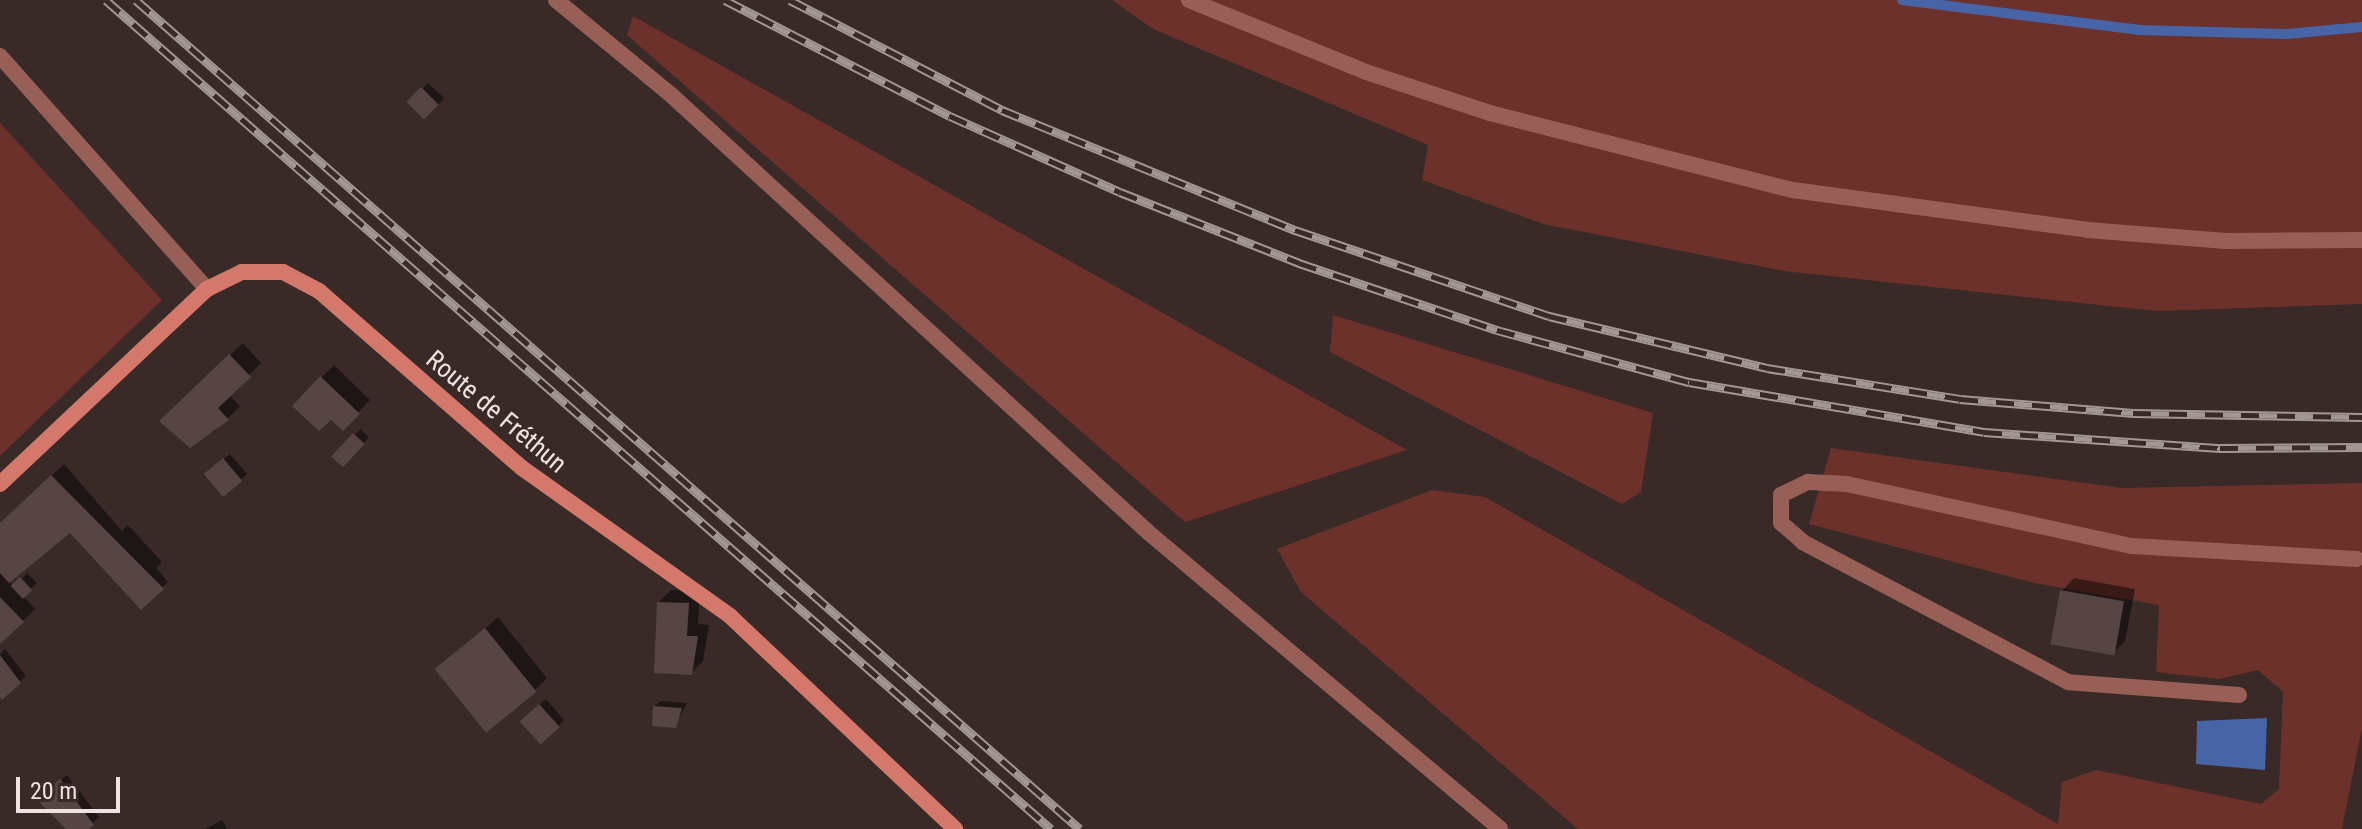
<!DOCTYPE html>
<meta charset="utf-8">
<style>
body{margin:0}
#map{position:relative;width:2362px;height:829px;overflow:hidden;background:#392a27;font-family:"Roboto Condensed",sans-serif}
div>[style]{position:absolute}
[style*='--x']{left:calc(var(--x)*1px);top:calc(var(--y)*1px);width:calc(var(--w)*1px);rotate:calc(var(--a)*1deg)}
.green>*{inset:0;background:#6c312a}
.water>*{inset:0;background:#4764a6}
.shadow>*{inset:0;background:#0007;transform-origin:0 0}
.stream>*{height:10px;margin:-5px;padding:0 5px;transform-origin:5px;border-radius:5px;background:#4764a6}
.building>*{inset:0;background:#564542;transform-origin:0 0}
.lane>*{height:16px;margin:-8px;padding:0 8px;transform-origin:8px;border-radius:8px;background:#985f57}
.secondary>*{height:16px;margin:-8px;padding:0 8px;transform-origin:8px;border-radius:8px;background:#d4786c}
.rail>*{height:9px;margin-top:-4.5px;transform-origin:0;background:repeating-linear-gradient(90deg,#392a27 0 18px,#a39795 0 36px);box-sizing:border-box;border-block:2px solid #a39795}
span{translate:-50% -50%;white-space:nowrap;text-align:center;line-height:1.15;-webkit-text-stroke:6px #392a27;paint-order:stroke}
.street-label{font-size:26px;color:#eee3e2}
.scale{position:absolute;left:16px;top:777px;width:104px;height:36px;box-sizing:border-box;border:4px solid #eee3e2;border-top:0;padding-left:10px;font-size:24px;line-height:28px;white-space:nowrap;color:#eee3e2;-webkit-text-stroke:6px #392a27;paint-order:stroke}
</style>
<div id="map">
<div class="green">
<i style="clip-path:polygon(1112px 0,2362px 0,2362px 304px,2156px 311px,1784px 271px,1543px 224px,1422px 180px,1428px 145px,1153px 29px)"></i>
<i style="clip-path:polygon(633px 16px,1407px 450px,1185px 522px,627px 35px)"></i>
<i style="clip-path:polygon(0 123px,162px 300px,0 456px)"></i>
<i style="clip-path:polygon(1333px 315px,1653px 413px,1641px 492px,1622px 504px,1330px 352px)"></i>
<i style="clip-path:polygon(1831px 448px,2122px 488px,2362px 483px,2362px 728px,2342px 829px,1578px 829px,1301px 592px,1277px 549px,1432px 490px,1485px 497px,2058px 824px,2062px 782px,2096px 770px,2261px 804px,2279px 789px,2283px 692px,2258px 670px,2219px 679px,2156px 672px,2159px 605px,2034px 583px,1809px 524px)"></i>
</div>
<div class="water">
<i style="clip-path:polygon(2267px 718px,2265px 770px,2196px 764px,2197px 721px)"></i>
</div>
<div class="shadow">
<i style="clip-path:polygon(428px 83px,444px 98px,433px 111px,410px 102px)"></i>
<i style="clip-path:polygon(243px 343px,261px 363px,229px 395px,240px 406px,214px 432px,162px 421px)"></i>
<i style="clip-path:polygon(334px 365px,370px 400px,343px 428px,331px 417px,295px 405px)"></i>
<i style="left:360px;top:429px;width:12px;height:37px;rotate:42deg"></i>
<i style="clip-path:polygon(230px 454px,247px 474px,241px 480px,213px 468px)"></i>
<i style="clip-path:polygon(64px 464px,122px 531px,128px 525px,162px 562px,156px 568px,168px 582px,141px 607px,71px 531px,9px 581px,14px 587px,27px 573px,37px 583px,23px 596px,35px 609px,0 642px,0 524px)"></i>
<i style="clip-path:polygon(2074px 578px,2135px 589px,2125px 641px,2113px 653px,2062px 591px)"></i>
<i style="clip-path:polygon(671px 590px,700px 591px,698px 624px,709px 625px,703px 661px,691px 673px,659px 602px)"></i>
<i style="clip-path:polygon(498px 617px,547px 678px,535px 690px,451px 659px)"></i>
<i style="clip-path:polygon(5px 649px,26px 676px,3px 697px,0 654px)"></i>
<i style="clip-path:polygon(546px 699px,564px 720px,559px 726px,521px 721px)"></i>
<i style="clip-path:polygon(661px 701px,687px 703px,675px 726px,655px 706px)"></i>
<i style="clip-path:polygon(67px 775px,99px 817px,86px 829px,67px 829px,44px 794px)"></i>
<i style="clip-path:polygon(222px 820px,227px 829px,205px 829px)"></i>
</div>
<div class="stream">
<i style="--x:1902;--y:0;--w:238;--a:7.2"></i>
<i style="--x:2138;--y:30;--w:149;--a:1.5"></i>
<i style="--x:2287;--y:34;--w:75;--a:-5.3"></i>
</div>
<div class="building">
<i style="left:421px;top:87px;width:25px;height:21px;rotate:45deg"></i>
<i style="clip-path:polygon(229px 354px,251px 377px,218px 408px,229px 420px,190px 448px,159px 421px)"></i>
<i style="clip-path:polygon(320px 376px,360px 414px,343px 431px,331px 420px,319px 431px,292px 406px)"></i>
<i style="left:353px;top:433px;width:16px;height:32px;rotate:43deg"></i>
<i style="left:223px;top:458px;width:30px;height:25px;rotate:50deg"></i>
<i style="clip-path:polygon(51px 475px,164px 589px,141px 610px,70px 533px,9px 583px,0 573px,0 523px)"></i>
<i style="left:20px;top:577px;width:18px;height:13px;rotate:47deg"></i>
<i style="left:2060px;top:590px;width:65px;height:55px;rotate:10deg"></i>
<i style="clip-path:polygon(0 597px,24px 622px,0 644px)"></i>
<i style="clip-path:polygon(657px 602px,689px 603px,687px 636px,698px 636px,692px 675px,654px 673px)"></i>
<i style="left:485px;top:628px;width:82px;height:65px;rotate:51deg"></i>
<i style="clip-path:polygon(0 655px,21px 683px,2px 700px,0 697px)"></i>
<i style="left:539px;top:704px;width:31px;height:26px;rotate:48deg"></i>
<i style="clip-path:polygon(653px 706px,682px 708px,676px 728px,652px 726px)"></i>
<i style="clip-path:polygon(60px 779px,94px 825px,89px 829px,66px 829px,36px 799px)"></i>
</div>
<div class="lane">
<i style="--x:556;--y:0;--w:146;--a:39.5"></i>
<i style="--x:669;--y:93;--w:651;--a:42.51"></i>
<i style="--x:1149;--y:533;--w:459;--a:40.1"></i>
<i style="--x:1189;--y:0;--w:191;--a:22.1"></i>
<i style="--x:1366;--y:72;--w:131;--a:18.3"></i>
<i style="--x:1490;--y:113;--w:313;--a:14.3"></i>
<i style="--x:1793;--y:190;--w:298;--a:7.7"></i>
<i style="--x:2088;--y:230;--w:138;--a:4.6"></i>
<i style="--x:2226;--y:241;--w:136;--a:-0.4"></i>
<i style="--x:0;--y:56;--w:312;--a:48.4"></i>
<i style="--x:2239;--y:695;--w:171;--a:-175.7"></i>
<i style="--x:2068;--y:682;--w:300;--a:-152.2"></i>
<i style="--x:1803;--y:542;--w:29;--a:-139"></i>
<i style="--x:1781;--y:523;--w:28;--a:-90"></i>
<i style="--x:1781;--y:495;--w:30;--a:-26"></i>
<i style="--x:1808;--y:482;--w:39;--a:3"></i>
<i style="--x:1847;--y:484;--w:291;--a:12.3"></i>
<i style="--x:2131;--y:546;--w:226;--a:3.3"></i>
</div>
<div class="secondary">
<i style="--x:0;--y:484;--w:284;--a:-43.3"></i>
<i style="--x:207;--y:289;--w:39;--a:-26"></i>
<i style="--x:242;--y:272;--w:41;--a:0"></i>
<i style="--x:283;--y:272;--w:41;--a:27.8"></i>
<i style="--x:319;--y:291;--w:269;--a:41.1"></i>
<i style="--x:522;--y:468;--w:255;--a:35.4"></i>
<i style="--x:730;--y:616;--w:310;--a:43.4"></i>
</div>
<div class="rail">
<i style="--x:106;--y:0;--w:1257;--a:41.26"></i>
<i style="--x:136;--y:0;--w:1256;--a:41.29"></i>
<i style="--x:725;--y:0;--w:253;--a:27.3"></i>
<i style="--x:950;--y:116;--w:186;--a:24.1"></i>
<i style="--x:1120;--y:192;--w:193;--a:21.6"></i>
<i style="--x:1299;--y:263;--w:209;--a:18.7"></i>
<i style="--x:1497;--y:330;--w:199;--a:15.2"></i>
<i style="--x:1689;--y:382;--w:299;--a:9.6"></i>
<i style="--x:1984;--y:432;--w:237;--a:3.9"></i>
<i style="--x:2220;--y:448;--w:142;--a:-0.4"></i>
<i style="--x:790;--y:0;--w:239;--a:27.4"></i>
<i style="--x:1002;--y:110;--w:317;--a:22.3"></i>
<i style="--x:1295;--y:230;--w:268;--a:18.7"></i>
<i style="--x:1549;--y:316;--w:224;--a:13.4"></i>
<i style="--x:1767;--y:368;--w:195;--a:9.1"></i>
<i style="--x:1960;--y:399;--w:174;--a:4.6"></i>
<i style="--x:2133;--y:413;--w:229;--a:1"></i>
</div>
<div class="street-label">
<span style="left:496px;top:412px;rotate:40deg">Route de Fréthun</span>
</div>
<div class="scale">20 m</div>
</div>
